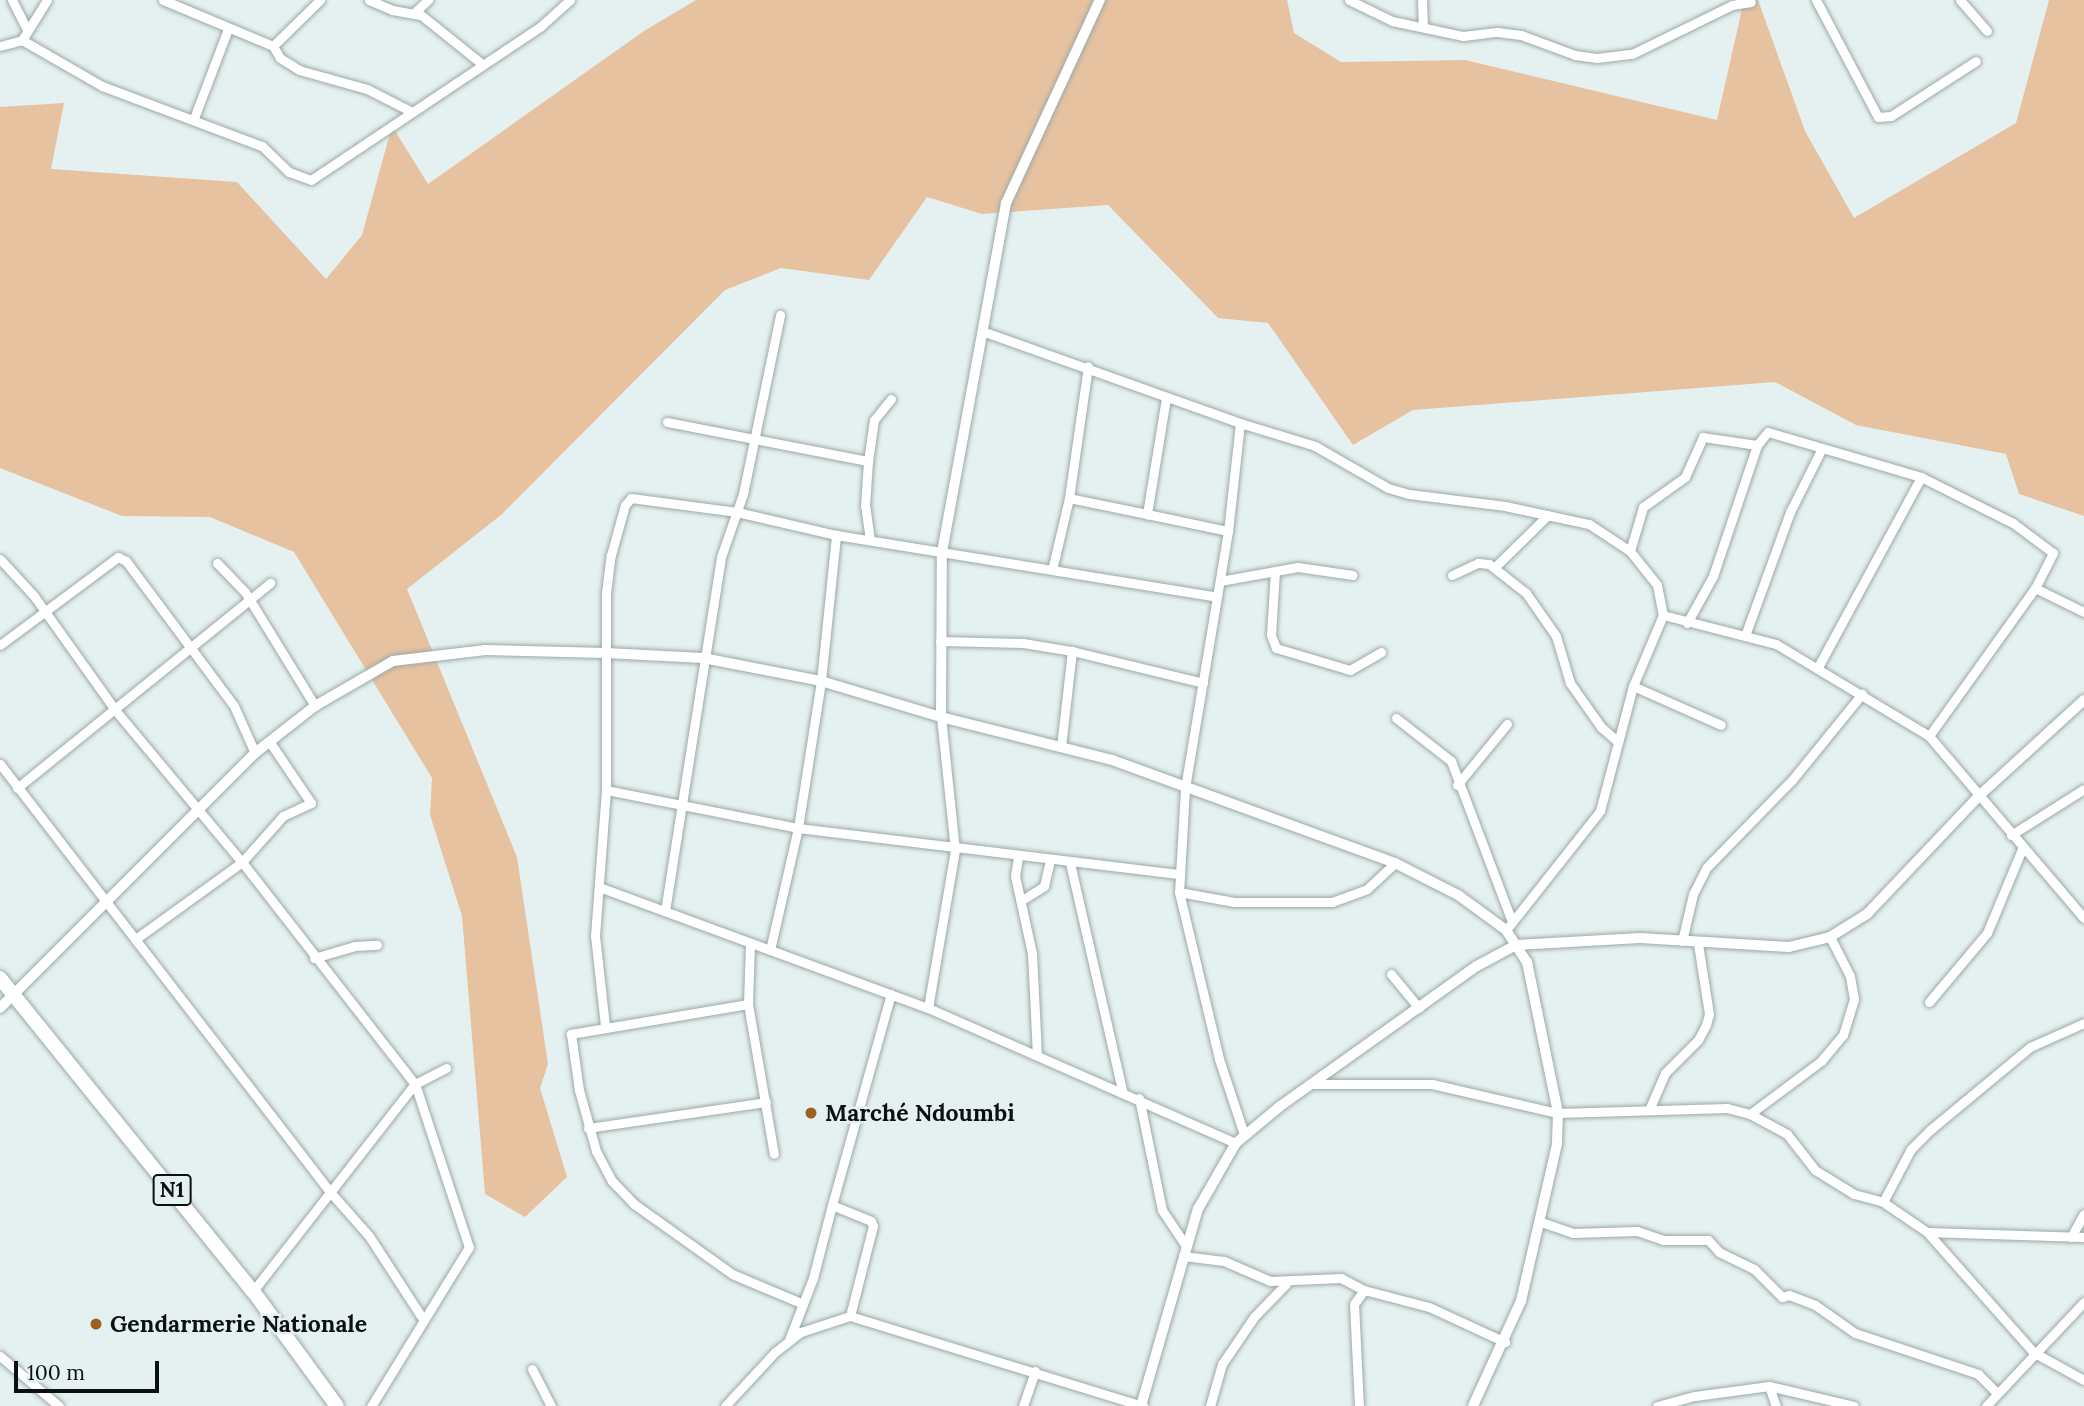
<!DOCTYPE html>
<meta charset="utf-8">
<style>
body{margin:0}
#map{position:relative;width:2084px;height:1406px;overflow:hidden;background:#e5f1f1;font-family:Lora,serif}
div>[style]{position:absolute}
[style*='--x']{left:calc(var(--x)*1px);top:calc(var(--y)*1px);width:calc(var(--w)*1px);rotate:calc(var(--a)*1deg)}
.green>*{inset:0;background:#e6c2a0}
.roads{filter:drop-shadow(0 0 2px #9ca8a8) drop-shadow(0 0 2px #9ca8a8)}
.minor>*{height:9px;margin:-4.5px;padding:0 4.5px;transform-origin:4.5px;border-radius:4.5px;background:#fff}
.tertiary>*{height:10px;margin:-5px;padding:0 5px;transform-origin:5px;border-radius:5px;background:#fff}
.trunk>*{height:14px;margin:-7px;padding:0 7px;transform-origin:7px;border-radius:7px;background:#fff}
.dots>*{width:19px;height:19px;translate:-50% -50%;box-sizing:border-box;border:4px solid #e5f1f1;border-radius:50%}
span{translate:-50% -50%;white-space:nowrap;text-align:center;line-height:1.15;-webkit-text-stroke:5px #e5f1f1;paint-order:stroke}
.shield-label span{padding:2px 5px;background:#e5f1f1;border:2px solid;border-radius:5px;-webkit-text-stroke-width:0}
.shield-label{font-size:21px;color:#0c1010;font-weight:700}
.poi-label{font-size:23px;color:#0c1010;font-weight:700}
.left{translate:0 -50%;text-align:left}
.scale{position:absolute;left:14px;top:1361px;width:145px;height:32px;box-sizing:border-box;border:4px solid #0c1010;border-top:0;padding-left:9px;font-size:21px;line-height:24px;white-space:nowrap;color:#0c1010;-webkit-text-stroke:5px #e5f1f1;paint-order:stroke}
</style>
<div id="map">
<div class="green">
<i style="clip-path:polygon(696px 0,1287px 0,1294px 33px,1341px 62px,1465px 60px,1717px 120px,1744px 0,1758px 0,1805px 131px,1854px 218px,2016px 123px,2049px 0,2084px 0,2084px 516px,2019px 494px,2006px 454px,1856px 425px,1775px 382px,1413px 410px,1353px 445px,1268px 323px,1218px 318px,1108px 205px,982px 214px,927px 197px,869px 280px,781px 268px,725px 290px,501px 515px,407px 589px,517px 857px,548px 1064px,540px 1088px,567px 1177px,525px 1217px,485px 1194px,462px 916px,430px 815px,432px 778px,294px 552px,210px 517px,122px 516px,0 468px,0 107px,64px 103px,51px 169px,237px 182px,326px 279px,362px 235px,392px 126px,428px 184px,644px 31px)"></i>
</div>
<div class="roads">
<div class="minor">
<i style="--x:12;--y:0;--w:33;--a:63"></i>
<i style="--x:163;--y:0;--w:119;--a:22.7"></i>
<i style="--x:273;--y:46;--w:14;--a:60"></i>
<i style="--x:280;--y:58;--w:22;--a:32"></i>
<i style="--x:299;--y:70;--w:71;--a:15.6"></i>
<i style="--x:367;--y:89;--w:48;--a:27.1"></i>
<i style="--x:369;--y:0;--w:25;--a:23"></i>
<i style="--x:392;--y:10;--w:29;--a:10"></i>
<i style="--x:421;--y:15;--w:77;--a:38.7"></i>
<i style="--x:1349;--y:0;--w:48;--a:26"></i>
<i style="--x:1392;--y:21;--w:73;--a:11.9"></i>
<i style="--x:1463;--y:36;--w:34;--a:-7"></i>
<i style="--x:1497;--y:32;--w:24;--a:7"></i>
<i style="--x:1521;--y:35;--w:58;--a:20.3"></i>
<i style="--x:1575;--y:55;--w:22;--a:8"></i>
<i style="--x:1597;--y:58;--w:35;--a:-7"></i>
<i style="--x:1632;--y:54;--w:111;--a:-26.1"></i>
<i style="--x:1732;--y:5;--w:19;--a:-9"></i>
<i style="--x:1422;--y:0;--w:26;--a:88"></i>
<i style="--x:1816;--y:0;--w:132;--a:62.1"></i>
<i style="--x:1878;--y:117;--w:13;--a:-4"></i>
<i style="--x:1891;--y:116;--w:101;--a:-32.9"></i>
<i style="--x:1960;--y:0;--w:41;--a:48.9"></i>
<i style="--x:415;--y:12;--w:18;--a:-43"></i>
<i style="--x:22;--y:40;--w:92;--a:29.9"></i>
<i style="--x:102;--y:86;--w:171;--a:20.6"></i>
<i style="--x:262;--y:146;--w:37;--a:44"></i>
<i style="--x:289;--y:172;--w:23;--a:20"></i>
<i style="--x:311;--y:180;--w:277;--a:-33.8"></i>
<i style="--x:541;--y:26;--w:39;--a:-42"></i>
<i style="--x:0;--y:46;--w:23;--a:-15"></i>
<i style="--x:22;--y:40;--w:47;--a:-58"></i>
<i style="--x:273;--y:46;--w:66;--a:-44.4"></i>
<i style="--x:194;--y:118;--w:95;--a:-69.1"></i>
<i style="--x:982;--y:331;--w:274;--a:19.6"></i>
<i style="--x:1240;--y:423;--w:109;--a:96.3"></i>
<i style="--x:1228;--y:531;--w:262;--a:99.5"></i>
<i style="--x:1185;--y:789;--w:103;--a:93.3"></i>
<i style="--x:1179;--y:892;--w:172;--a:76.5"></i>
<i style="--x:1219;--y:1059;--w:79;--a:71.6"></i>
<i style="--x:1166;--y:398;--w:118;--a:99.3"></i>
<i style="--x:1147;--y:514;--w:83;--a:11.9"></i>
<i style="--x:667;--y:422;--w:205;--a:11"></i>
<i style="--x:1240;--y:423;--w:78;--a:17"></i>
<i style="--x:1315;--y:446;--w:84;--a:29.9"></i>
<i style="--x:1388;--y:488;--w:22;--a:16"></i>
<i style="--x:1409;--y:494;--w:97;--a:7.1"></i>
<i style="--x:1505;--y:506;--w:86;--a:12.1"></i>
<i style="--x:1589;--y:524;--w:49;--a:33.4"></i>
<i style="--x:1630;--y:551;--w:43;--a:51.5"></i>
<i style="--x:1657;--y:585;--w:31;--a:79"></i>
<i style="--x:1663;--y:615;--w:77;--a:112.9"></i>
<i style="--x:1633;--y:686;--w:129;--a:104.8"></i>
<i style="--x:1600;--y:811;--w:152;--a:128.3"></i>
<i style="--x:1069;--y:498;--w:133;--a:-81.8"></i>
<i style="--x:870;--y:540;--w:34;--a:-98"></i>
<i style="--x:865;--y:506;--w:45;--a:-86.2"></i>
<i style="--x:868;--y:461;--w:41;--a:-81.7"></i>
<i style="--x:874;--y:420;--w:27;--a:-51"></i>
<i style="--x:1630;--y:551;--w:46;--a:-73.5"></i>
<i style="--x:1643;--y:507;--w:52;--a:-35.5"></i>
<i style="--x:1685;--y:477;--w:44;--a:-65.8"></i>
<i style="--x:1703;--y:437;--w:55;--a:8.4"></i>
<i style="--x:0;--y:559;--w:50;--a:47.4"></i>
<i style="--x:34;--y:596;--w:141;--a:54.5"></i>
<i style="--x:116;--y:711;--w:197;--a:50.2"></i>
<i style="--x:242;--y:862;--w:281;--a:52.1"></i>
<i style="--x:415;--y:1084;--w:172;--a:71.7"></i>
<i style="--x:469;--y:1247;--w:187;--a:121.6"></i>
<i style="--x:217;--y:563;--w:40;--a:46"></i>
<i style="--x:245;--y:592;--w:134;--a:58.4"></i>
<i style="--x:1495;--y:567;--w:74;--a:-44.5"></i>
<i style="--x:1052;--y:570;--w:74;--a:-76.7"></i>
<i style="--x:1069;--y:498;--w:80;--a:11.6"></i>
<i style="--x:1275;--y:571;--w:64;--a:93.6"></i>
<i style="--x:1271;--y:635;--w:14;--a:69"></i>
<i style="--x:1276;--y:648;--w:77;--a:16.6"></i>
<i style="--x:1350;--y:670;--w:36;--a:-30"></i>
<i style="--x:1452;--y:575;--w:29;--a:-25"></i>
<i style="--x:1478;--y:563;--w:11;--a:5"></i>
<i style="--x:1489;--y:564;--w:47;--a:38.1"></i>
<i style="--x:1526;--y:593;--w:52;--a:55.1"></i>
<i style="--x:1556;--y:636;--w:49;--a:73.4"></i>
<i style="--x:1570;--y:683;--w:54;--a:54.8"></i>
<i style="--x:1601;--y:727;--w:21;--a:41"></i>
<i style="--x:1220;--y:581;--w:79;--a:-10.2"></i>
<i style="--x:1298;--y:567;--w:55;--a:8.4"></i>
<i style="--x:1663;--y:615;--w:117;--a:14.4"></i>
<i style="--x:1776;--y:644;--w:179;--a:31"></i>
<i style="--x:1929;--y:736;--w:239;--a:49.6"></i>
<i style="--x:1687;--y:623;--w:54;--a:-61"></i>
<i style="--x:1713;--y:576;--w:138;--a:-71.4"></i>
<i style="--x:1757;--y:445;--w:17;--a:-50"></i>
<i style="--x:1768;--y:432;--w:159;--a:16.4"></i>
<i style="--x:1921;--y:477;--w:103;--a:26.6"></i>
<i style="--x:2013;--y:523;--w:50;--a:36.9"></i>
<i style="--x:2053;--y:553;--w:39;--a:117"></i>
<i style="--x:1746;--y:633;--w:129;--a:-70"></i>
<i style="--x:1790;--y:512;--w:69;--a:-63.4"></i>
<i style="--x:940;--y:641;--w:83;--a:1.4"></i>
<i style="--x:1023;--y:643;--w:50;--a:9.3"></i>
<i style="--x:0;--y:645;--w:147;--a:-36.7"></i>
<i style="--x:118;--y:557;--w:9;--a:27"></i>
<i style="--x:126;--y:561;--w:181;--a:53.3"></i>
<i style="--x:234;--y:706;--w:51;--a:65.9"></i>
<i style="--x:1818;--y:667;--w:216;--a:-61.5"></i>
<i style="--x:1633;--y:686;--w:96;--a:23.9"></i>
<i style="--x:1396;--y:718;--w:70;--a:38"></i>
<i style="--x:1451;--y:761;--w:172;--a:69.2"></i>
<i style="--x:1929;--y:736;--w:182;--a:-54.4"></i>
<i style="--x:2035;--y:588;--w:55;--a:26.1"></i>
<i style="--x:1061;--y:747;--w:97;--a:-83.5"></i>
<i style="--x:1072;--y:651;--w:135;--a:13.7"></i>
<i style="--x:0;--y:764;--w:542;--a:52.35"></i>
<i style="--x:331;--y:1193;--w:57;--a:48.5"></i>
<i style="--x:369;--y:1236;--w:99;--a:57"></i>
<i style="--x:1457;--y:785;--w:79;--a:-50.7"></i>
<i style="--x:17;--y:788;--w:326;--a:-39"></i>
<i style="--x:606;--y:790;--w:196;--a:11.2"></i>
<i style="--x:798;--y:828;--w:385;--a:6.9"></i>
<i style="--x:2011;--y:835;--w:86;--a:-32.2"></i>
<i style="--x:1018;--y:857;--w:19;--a:99"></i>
<i style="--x:1015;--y:876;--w:79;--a:77.6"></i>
<i style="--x:1032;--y:953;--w:102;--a:87.2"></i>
<i style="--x:1070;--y:863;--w:233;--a:77.1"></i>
<i style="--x:599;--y:887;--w:351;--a:20.2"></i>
<i style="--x:928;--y:1008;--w:336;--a:23.7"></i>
<i style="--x:1179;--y:892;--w:56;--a:10.3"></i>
<i style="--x:1234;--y:902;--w:98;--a:0"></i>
<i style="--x:1332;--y:902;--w:37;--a:-20"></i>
<i style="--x:1367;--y:889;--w:38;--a:-43"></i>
<i style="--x:1022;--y:900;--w:26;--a:-32"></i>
<i style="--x:1044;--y:886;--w:26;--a:-77"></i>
<i style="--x:665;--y:911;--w:358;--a:-81"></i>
<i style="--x:721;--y:557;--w:67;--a:-70.8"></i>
<i style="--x:743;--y:494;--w:183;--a:-78.3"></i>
<i style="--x:137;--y:938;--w:130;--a:-35.9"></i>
<i style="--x:242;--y:862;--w:62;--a:-48.3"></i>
<i style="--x:283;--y:816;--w:31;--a:-25"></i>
<i style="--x:311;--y:803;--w:75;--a:-124.1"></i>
<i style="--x:1682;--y:941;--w:48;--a:-76.8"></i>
<i style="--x:1693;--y:894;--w:30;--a:-63"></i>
<i style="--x:1707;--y:867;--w:122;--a:-45.7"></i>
<i style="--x:1792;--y:780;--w:111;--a:-50.9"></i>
<i style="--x:750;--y:944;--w:60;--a:91.9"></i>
<i style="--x:748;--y:1004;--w:180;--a:170.4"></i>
<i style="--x:571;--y:1034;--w:57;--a:81.9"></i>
<i style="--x:579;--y:1090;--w:63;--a:74.4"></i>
<i style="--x:596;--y:1151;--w:34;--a:62"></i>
<i style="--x:612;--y:1181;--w:32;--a:46"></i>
<i style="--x:634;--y:1204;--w:120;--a:35.5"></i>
<i style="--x:732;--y:1274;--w:77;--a:22.9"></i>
<i style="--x:770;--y:950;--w:125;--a:-77.1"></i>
<i style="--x:798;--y:828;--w:149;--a:-81.1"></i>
<i style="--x:821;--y:681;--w:147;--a:-84.1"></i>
<i style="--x:314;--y:958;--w:43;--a:-16.3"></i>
<i style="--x:355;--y:946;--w:22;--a:-3"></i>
<i style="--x:1391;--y:974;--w:44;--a:50.5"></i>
<i style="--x:1929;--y:1002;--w:90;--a:-50"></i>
<i style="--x:1987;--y:933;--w:91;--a:-67.4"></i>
<i style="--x:748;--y:1004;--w:152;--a:80.2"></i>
<i style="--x:928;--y:1008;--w:160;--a:-80.3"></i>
<i style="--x:955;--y:850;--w:134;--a:-96"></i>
<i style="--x:605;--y:1026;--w:91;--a:-96.3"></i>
<i style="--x:595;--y:936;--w:146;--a:-85.7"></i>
<i style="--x:606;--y:790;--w:197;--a:-90"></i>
<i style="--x:606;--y:593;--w:38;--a:-83"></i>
<i style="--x:611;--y:555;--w:52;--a:-74.4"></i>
<i style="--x:625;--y:505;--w:9;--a:-49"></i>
<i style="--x:631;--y:498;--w:107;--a:7.5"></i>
<i style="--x:737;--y:512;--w:102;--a:13.1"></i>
<i style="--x:836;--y:535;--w:386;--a:9.2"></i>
<i style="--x:1312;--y:1084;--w:120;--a:0"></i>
<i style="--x:1432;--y:1084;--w:129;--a:13"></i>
<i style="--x:1558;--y:1113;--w:169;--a:-1.7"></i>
<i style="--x:1727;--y:1108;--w:24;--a:15"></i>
<i style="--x:1750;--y:1114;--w:42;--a:28.4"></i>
<i style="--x:1787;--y:1134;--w:46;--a:52.1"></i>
<i style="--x:1815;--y:1170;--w:46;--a:31.6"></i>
<i style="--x:1854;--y:1194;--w:30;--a:15"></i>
<i style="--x:1883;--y:1202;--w:53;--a:34.3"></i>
<i style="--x:1927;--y:1232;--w:160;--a:48.5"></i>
<i style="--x:2033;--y:1352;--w:58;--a:28.8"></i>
<i style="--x:1139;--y:1098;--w:114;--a:78.4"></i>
<i style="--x:1162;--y:1210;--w:43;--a:56.3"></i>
<i style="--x:1649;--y:1110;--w:40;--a:-66.6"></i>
<i style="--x:1665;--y:1073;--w:47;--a:-45"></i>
<i style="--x:1698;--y:1040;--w:17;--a:-62"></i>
<i style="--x:1706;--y:1025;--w:11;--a:-75"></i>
<i style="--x:1709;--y:1014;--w:71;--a:-98.9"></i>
<i style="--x:1750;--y:1114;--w:89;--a:-36.7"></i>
<i style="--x:1821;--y:1061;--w:34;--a:-50"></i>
<i style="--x:1843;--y:1035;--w:38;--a:-73"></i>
<i style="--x:1854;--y:999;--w:23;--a:-100"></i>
<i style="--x:1850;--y:976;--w:44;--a:-117.1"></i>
<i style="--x:588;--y:1128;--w:180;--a:-8.3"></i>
<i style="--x:1883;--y:1202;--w:60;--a:-62.2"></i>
<i style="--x:1911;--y:1149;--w:27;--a:-45"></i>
<i style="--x:1930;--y:1130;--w:130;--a:-39.7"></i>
<i style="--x:2030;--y:1047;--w:59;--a:-24"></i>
<i style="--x:1541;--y:1222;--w:34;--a:19"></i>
<i style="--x:1573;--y:1233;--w:64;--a:-1.8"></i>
<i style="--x:1637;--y:1231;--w:28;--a:19"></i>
<i style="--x:1663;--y:1240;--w:45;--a:0"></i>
<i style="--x:1708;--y:1240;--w:16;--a:47"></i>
<i style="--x:1719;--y:1252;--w:39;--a:26"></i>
<i style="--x:1754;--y:1269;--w:40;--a:45"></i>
<i style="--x:1782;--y:1297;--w:7;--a:-16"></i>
<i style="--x:1789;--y:1295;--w:28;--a:21"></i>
<i style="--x:1815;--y:1305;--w:49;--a:35"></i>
<i style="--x:1855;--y:1333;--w:130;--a:18.4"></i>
<i style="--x:1978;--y:1374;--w:27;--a:45"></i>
<i style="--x:1927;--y:1232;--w:157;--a:1.8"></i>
<i style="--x:2071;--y:1237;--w:26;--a:-61"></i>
<i style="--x:1183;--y:1256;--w:41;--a:7"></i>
<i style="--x:1224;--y:1261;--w:50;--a:23.5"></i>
<i style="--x:1270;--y:1281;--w:71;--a:-2.4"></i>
<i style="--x:1341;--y:1278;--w:26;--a:28"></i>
<i style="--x:253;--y:1291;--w:263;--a:-52"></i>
<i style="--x:415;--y:1084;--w:35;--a:-27"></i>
<i style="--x:850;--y:1316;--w:93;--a:-75.7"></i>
<i style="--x:873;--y:1226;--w:5;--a:-112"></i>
<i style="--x:871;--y:1221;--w:42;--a:-157.7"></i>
<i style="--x:832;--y:1205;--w:219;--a:-74.4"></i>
<i style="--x:789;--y:1340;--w:66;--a:-68.8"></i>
<i style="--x:813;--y:1278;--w:75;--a:-75.4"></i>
<i style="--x:0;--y:1356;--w:77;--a:40.3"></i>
<i style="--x:532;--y:1369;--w:42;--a:62.8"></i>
<i style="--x:1769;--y:1386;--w:21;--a:71"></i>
<i style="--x:725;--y:1406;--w:74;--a:-47.2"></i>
<i style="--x:775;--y:1352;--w:33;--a:-38"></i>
<i style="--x:801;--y:1332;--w:52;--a:-18.1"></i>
<i style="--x:850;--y:1316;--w:307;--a:17.1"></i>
<i style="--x:1023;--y:1406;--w:37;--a:-71"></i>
<i style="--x:1210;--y:1406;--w:44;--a:-74.1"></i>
<i style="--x:1222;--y:1364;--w:57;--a:-55.8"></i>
<i style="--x:1254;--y:1317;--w:46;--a:-45.9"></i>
<i style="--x:1359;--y:1406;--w:102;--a:-92.8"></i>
<i style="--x:1354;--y:1304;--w:17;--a:-54"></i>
<i style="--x:1364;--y:1290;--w:67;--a:14.7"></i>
<i style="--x:1429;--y:1307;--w:84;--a:24.7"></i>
<i style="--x:1657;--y:1406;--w:39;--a:-15"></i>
<i style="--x:1695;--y:1396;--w:75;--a:-7.7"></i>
<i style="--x:1769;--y:1386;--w:87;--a:13.2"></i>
<i style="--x:1986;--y:1406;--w:143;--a:-46.7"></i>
</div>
<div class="tertiary">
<i style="--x:941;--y:717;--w:165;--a:-89.7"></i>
<i style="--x:942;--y:552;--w:355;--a:-79.6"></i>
<i style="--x:1006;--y:203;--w:224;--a:-65.2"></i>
<i style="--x:0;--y:1008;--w:361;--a:-45"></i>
<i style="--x:255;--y:753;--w:76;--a:-38.1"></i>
<i style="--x:315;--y:706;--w:90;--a:-30"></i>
<i style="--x:393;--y:661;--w:93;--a:-6.8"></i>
<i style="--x:485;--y:650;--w:121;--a:1.4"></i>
<i style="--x:606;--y:653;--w:97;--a:3"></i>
<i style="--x:703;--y:658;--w:120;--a:11"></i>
<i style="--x:821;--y:681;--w:125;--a:16.7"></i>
<i style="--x:941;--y:717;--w:176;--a:14.1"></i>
<i style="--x:1112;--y:760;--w:301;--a:20"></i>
<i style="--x:1395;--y:863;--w:71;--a:26.9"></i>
<i style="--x:1458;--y:895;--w:59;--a:36.1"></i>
<i style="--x:1506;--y:930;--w:38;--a:57"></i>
<i style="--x:1527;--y:962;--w:154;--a:78.4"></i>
<i style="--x:1558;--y:1113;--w:31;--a:92"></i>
<i style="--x:1557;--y:1144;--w:161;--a:102.9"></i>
<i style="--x:1521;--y:1301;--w:115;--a:114.6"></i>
<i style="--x:1141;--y:1406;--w:205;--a:-73.9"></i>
<i style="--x:1198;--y:1209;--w:76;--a:-60.1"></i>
<i style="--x:1236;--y:1143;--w:56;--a:-39.9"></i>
<i style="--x:1279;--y:1107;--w:243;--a:-35.5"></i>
<i style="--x:1477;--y:966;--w:44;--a:-28.3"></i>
<i style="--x:1516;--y:945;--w:124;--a:-3.2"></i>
<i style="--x:1640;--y:938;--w:149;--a:3.5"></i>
<i style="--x:1789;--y:947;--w:42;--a:-13.7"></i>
<i style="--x:1830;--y:937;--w:44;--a:-31.9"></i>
<i style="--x:1867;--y:914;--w:164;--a:-46.5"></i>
<i style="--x:1980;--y:795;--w:141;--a:-42.4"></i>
</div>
<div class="trunk">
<i style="--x:0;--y:978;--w:402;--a:51.1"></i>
<i style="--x:253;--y:1291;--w:142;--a:53.9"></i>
</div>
</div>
<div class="dots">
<i style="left:811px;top:1113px;background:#9b621f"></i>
<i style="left:96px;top:1324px;background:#9b621f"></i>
</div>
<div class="shield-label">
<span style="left:172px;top:1190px">N1</span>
</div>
<div class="poi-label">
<span class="left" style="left:825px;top:1113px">Marché Ndoumbi</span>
<span class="left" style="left:110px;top:1324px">Gendarmerie Nationale</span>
</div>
<div class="scale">100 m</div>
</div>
